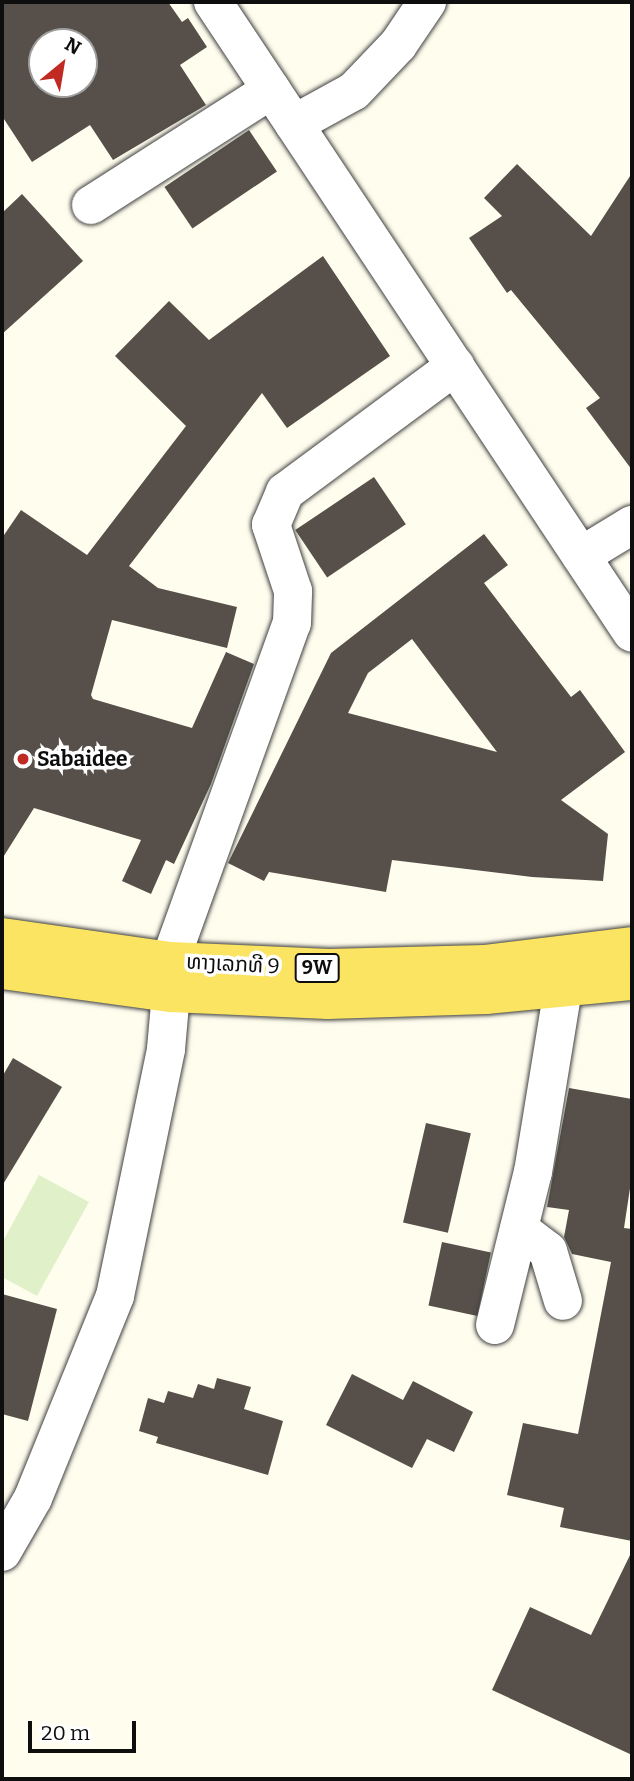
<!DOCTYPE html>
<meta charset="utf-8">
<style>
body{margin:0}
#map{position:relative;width:634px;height:1781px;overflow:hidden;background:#fffdee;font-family:Bitter,"Noto Sans Lao",serif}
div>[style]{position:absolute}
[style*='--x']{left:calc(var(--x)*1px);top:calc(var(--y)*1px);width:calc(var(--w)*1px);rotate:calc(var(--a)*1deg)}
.pitch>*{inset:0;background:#e0f1c9}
.building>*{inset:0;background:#57504a;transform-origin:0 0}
.roads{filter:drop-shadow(0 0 2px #414141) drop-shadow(0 0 2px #414141)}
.minor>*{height:38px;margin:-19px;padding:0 19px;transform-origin:19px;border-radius:19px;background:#fff}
.major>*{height:38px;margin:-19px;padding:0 19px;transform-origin:19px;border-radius:19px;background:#fbe462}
.dots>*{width:19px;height:19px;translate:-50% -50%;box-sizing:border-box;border:4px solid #fff;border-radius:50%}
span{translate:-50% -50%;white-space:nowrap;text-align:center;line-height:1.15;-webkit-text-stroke:7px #fff;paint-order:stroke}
.shield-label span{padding:2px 5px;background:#fff;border:2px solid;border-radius:5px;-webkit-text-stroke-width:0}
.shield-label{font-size:19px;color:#0e0e0e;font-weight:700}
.poi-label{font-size:21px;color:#0e0e0e;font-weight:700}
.left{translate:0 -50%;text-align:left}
.street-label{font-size:21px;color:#0e0e0e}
.frame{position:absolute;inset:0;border:4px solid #0e0e0e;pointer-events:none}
.north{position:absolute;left:28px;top:28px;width:70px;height:70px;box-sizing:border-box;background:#fff;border:2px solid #9f9f9f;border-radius:50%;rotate:30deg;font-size:19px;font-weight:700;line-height:28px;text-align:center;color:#0e0e0e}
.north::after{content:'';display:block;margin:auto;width:24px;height:32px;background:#c12a23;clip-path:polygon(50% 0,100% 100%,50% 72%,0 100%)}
.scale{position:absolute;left:28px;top:1721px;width:108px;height:32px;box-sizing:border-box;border:4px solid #0e0e0e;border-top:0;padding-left:9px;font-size:21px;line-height:24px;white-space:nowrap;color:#0e0e0e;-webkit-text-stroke:5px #fff;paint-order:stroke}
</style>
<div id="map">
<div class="pitch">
<i style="clip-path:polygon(39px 1175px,89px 1202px,37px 1296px,2px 1277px,2px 1243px)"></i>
</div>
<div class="building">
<i style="clip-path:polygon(evenodd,2px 2px,168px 2px,182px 22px,188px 18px,207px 47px,180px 65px,206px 105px,113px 160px,90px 125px,32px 162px,2px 116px,2px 2px,42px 42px,84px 42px,84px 84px,42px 84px,42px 42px)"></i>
<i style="left:249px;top:130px;width:50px;height:102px;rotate:56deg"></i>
<i style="clip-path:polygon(517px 164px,591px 236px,632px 173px,632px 470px,586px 408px,600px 398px,511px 290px,507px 293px,469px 238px,502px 216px,484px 198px)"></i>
<i style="clip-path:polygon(22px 194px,83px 261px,2px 334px,2px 213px)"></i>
<i style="clip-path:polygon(323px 256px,390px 356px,287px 428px,262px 393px,129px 566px,158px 588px,237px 607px,227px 648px,112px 620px,91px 695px,93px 699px,192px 728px,226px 652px,254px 664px,211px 784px,174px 864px,166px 860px,151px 894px,122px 881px,141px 840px,34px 808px,2px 859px,2px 538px,21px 510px,87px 555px,186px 426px,115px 356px,169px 301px,209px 340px)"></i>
<i style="left:374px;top:477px;width:57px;height:95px;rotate:56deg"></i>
<i style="clip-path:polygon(evenodd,484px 534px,508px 565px,484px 583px,571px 697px,580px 690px,625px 752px,561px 800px,608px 834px,603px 881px,532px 877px,392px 860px,386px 892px,269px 872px,264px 881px,228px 863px,331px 653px,484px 534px,412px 639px,497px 752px,348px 713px,368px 673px,412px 639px)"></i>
<i style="clip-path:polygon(13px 1058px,62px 1087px,2px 1186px,2px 1077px)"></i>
<i style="clip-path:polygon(569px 1088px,632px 1099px,632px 1175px,624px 1228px,632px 1229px,632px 1541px,560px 1527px,564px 1508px,507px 1495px,523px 1423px,578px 1434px,611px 1262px,572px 1254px,564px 1237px,569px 1210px,547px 1207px)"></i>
<i style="left:426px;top:1123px;width:46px;height:102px;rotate:13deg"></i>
<i style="left:442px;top:1242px;width:50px;height:65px;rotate:12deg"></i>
<i style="clip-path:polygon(2px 1294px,57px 1309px,28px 1421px,2px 1414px)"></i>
<i style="clip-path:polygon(352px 1374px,403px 1400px,413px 1381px,473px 1412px,454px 1452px,427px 1439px,412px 1468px,326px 1425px)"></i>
<i style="clip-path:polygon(217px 1378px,251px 1387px,244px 1409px,283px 1421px,268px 1475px,156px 1443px,158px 1437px,139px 1431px,148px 1398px,164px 1403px,168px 1391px,193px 1398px,198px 1384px,214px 1389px)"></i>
<i style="clip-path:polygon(632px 1551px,632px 1755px,492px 1690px,530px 1607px,591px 1635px)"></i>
</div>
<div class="roads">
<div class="minor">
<i style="--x:213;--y:2;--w:757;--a:56.41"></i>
<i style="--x:294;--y:124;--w:68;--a:-28.8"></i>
<i style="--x:354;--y:91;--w:64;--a:-46.3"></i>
<i style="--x:398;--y:45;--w:52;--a:-56"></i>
<i style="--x:91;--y:205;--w:214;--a:-32.6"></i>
<i style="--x:581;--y:556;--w:60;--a:-31.3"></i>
<i style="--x:170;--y:961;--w:359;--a:-70.2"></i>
<i style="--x:292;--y:623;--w:32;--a:-88"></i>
<i style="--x:293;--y:591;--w:70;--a:-108.4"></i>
<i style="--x:271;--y:525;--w:36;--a:-67"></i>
<i style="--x:285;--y:492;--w:212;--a:-36.5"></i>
<i style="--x:519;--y:1229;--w:36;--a:37"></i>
<i style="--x:548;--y:1251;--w:52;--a:73.3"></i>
<i style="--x:495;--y:1325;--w:158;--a:-76.1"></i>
<i style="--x:533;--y:1172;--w:186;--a:-80.7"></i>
<i style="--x:2;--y:1552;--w:62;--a:-60.1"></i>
<i style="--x:33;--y:1498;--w:218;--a:-67.9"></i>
<i style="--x:115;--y:1296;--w:252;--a:-78.3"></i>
<i style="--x:166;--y:1049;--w:56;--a:-84.9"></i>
</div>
<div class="major">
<i style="--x:2;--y:937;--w:170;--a:8.1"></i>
<i style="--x:170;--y:961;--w:159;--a:2.5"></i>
<i style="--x:329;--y:968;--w:155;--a:-1.5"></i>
<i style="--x:484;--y:964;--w:149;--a:-6.9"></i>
<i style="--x:2;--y:970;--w:171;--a:7.8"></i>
<i style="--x:171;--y:993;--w:157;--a:2.6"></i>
<i style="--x:328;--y:1000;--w:158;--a:-1.8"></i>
<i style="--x:486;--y:995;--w:147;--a:-5.5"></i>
</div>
</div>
<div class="dots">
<i style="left:23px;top:759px;background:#c12a23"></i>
</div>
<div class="shield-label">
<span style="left:317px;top:968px">9W</span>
</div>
<div class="poi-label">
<span class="left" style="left:37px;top:759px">Sabaidee</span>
</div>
<div class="street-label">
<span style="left:233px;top:964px;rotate:3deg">ທາງເລກທີ 9</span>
</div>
<div class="frame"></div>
<div class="north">N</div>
<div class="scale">20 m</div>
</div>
